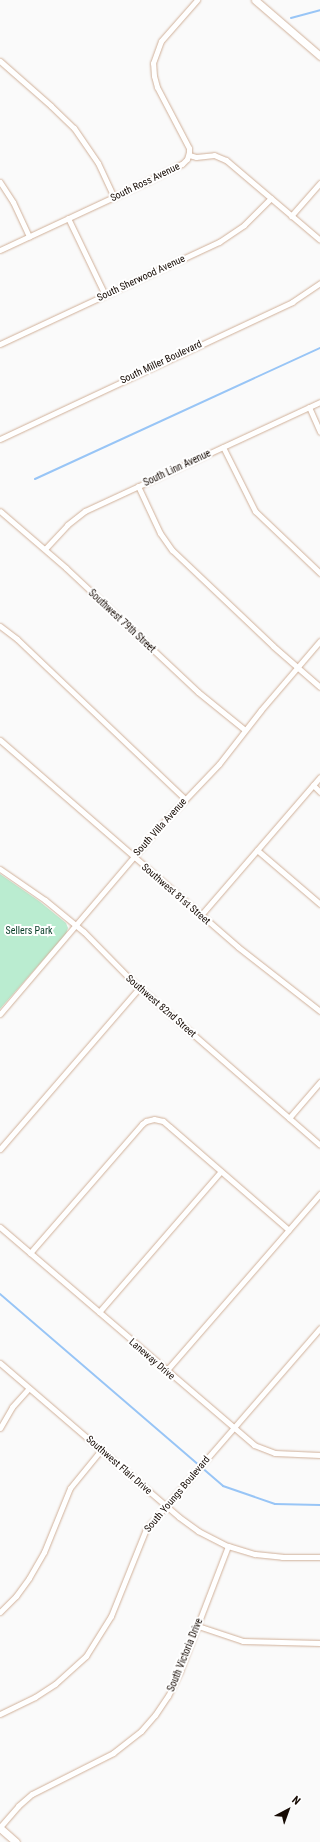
<!DOCTYPE html>
<style>
body{margin:0}
#map{position:relative;width:320px;height:1842px;overflow:hidden;background:#fafafa;font-family:"Roboto Condensed",sans-serif}
div>[style]{position:absolute}
[style*='--x']{left:calc(var(--x)*1px);top:calc(var(--y)*1px);width:calc(var(--w)*1px);rotate:calc(var(--a)*1deg)}
.green>*{inset:0;background:#baecd0}
.stream>*{height:2px;margin:-1px;padding:0 1px;transform-origin:1px;border-radius:1px;background:#98c5f6}
.roads{filter:drop-shadow(0 0 1px #d0b099) drop-shadow(0 0 1px #d0b099)}
.street>*{height:5px;margin:-2.5px;padding:0 2.5px;transform-origin:2.5px;border-radius:2.5px;background:#fff}
.secondary>*{height:7px;margin:-3.5px;padding:0 3.5px;transform-origin:3.5px;border-radius:3.5px;background:#fff}
span{translate:-50% -50%;white-space:nowrap;text-align:center;line-height:1.15;-webkit-text-stroke:4px #fff;paint-order:stroke}
.street-label{font-size:10px;color:#160b04}
.park-label{font-size:10px;color:#063d26}
.north{position:absolute;left:268px;top:1790px;width:40px;height:40px;-webkit-text-stroke:3px #fff;paint-order:stroke;rotate:41deg;font-size:11px;font-weight:700;line-height:16px;text-align:center;color:#160b04}
.north::after{content:'';display:block;margin:auto;width:14px;height:18px;background:#160b04;clip-path:polygon(50% 0,100% 100%,50% 72%,0 100%)}
</style>
<div id="map">
<div class="green">
<i style="clip-path:polygon(0 874px,39px 901px,66px 923px,68px 928px,66px 934px,0 1009px)"></i>
</div>
<div class="stream">
<i style="--x:291;--y:18;--w:30;--a:-15"></i>
<i style="--x:35;--y:479;--w:314;--a:-24.7"></i>
<i style="--x:0;--y:1294;--w:294;--a:40.7"></i>
<i style="--x:223;--y:1486;--w:55;--a:19.1"></i>
<i style="--x:275;--y:1504;--w:45;--a:1.3"></i>
</div>
<div class="roads">
<div class="street">
<i style="--x:0;--y:61;--w:68;--a:41.4"></i>
<i style="--x:51;--y:106;--w:32;--a:44"></i>
<i style="--x:74;--y:128;--w:42;--a:55.6"></i>
<i style="--x:98;--y:163;--w:38;--a:65"></i>
<i style="--x:189;--y:155;--w:7;--a:16"></i>
<i style="--x:196;--y:157;--w:18;--a:-6"></i>
<i style="--x:214;--y:155;--w:13;--a:23"></i>
<i style="--x:226;--y:160;--w:123;--a:40.4"></i>
<i style="--x:0;--y:182;--w:24;--a:57"></i>
<i style="--x:13;--y:202;--w:38;--a:65"></i>
<i style="--x:291;--y:216;--w:44;--a:-48.7"></i>
<i style="--x:68;--y:218;--w:85;--a:64.3"></i>
<i style="--x:0;--y:250;--w:163;--a:-25"></i>
<i style="--x:148;--y:181;--w:38;--a:-27"></i>
<i style="--x:182;--y:164;--w:7;--a:-45"></i>
<i style="--x:187;--y:159;--w:7;--a:-74"></i>
<i style="--x:189;--y:152;--w:4;--a:-90"></i>
<i style="--x:189;--y:148;--w:69;--a:-117.7"></i>
<i style="--x:157;--y:87;--w:11;--a:-105"></i>
<i style="--x:154;--y:76;--w:13;--a:-94"></i>
<i style="--x:153;--y:63;--w:23;--a:-70"></i>
<i style="--x:161;--y:41;--w:55;--a:-48.7"></i>
<i style="--x:0;--y:344;--w:242;--a:-25"></i>
<i style="--x:219;--y:242;--w:30;--a:-34"></i>
<i style="--x:244;--y:225;--w:38;--a:-45"></i>
<i style="--x:309;--y:407;--w:27;--a:66"></i>
<i style="--x:0;--y:439;--w:323;--a:-25.1"></i>
<i style="--x:292;--y:302;--w:34;--a:-34"></i>
<i style="--x:223;--y:447;--w:72;--a:63.4"></i>
<i style="--x:255;--y:511;--w:90;--a:43.6"></i>
<i style="--x:138;--y:486;--w:52;--a:64.9"></i>
<i style="--x:160;--y:533;--w:21;--a:55"></i>
<i style="--x:172;--y:550;--w:139;--a:43.5"></i>
<i style="--x:273;--y:646;--w:62;--a:41.1"></i>
<i style="--x:0;--y:511;--w:87;--a:40.8"></i>
<i style="--x:66;--y:568;--w:181;--a:43.2"></i>
<i style="--x:198;--y:692;--w:60;--a:39"></i>
<i style="--x:45;--y:549;--w:33;--a:-47"></i>
<i style="--x:67;--y:525;--w:23;--a:-38"></i>
<i style="--x:85;--y:511;--w:259;--a:-24.9"></i>
<i style="--x:0;--y:626;--w:21;--a:37"></i>
<i style="--x:17;--y:639;--w:232;--a:43.6"></i>
<i style="--x:0;--y:740;--w:315;--a:41"></i>
<i style="--x:238;--y:947;--w:104;--a:38"></i>
<i style="--x:313;--y:785;--w:10;--a:45"></i>
<i style="--x:257;--y:850;--w:83;--a:40.6"></i>
<i style="--x:0;--y:869;--w:55;--a:34.6"></i>
<i style="--x:45;--y:900;--w:50;--a:39.4"></i>
<i style="--x:84;--y:932;--w:69;--a:45.6"></i>
<i style="--x:132;--y:981;--w:249;--a:41.1"></i>
<i style="--x:201;--y:915;--w:182;--a:-49.2"></i>
<i style="--x:0;--y:1014;--w:245;--a:-49.6"></i>
<i style="--x:159;--y:827;--w:87;--a:-46.4"></i>
<i style="--x:219;--y:764;--w:68;--a:-52.1"></i>
<i style="--x:261;--y:710;--w:91;--a:-49.5"></i>
<i style="--x:289;--y:1118;--w:48;--a:-49.3"></i>
<i style="--x:0;--y:1149;--w:213;--a:-49.2"></i>
<i style="--x:0;--y:1227;--w:335;--a:40.6"></i>
<i style="--x:254;--y:1445;--w:22;--a:21"></i>
<i style="--x:275;--y:1453;--w:45;--a:2.5"></i>
<i style="--x:30;--y:1253;--w:171;--a:-49"></i>
<i style="--x:142;--y:1124;--w:5;--a:-37"></i>
<i style="--x:146;--y:1121;--w:8;--a:-14"></i>
<i style="--x:154;--y:1119;--w:9;--a:13"></i>
<i style="--x:163;--y:1121;--w:9;--a:41"></i>
<i style="--x:170;--y:1127;--w:157;--a:40.9"></i>
<i style="--x:99;--y:1312;--w:186;--a:-49.1"></i>
<i style="--x:0;--y:1363;--w:236;--a:40.7"></i>
<i style="--x:179;--y:1517;--w:24;--a:36"></i>
<i style="--x:198;--y:1531;--w:34;--a:27"></i>
<i style="--x:228;--y:1546;--w:28;--a:17"></i>
<i style="--x:255;--y:1554;--w:27;--a:6"></i>
<i style="--x:282;--y:1557;--w:38;--a:0"></i>
<i style="--x:166;--y:1371;--w:235;--a:-49"></i>
<i style="--x:0;--y:1428;--w:24;--a:-60"></i>
<i style="--x:12;--y:1407;--w:25;--a:-48"></i>
<i style="--x:0;--y:1612;--w:23;--a:-45"></i>
<i style="--x:16;--y:1596;--w:22;--a:-54"></i>
<i style="--x:29;--y:1578;--w:30;--a:-60"></i>
<i style="--x:44;--y:1552;--w:69;--a:-67.9"></i>
<i style="--x:70;--y:1488;--w:49;--a:-50.8"></i>
<i style="--x:198;--y:1626;--w:47;--a:18.4"></i>
<i style="--x:243;--y:1641;--w:77;--a:1.5"></i>
<i style="--x:0;--y:1714;--w:39;--a:-26"></i>
<i style="--x:35;--y:1697;--w:24;--a:-33"></i>
<i style="--x:55;--y:1684;--w:42;--a:-42.1"></i>
<i style="--x:86;--y:1656;--w:47;--a:-58"></i>
<i style="--x:111;--y:1616;--w:94;--a:-68.1"></i>
<i style="--x:146;--y:1529;--w:266;--a:-49.1"></i>
<i style="--x:0;--y:1827;--w:28;--a:-49"></i>
<i style="--x:18;--y:1806;--w:18;--a:-41"></i>
<i style="--x:32;--y:1794;--w:91;--a:-26.8"></i>
<i style="--x:113;--y:1753;--w:36;--a:-38"></i>
<i style="--x:141;--y:1731;--w:21;--a:-49"></i>
<i style="--x:155;--y:1715;--w:23;--a:-56"></i>
<i style="--x:168;--y:1696;--w:28;--a:-64"></i>
<i style="--x:180;--y:1671;--w:134;--a:-69"></i>
</div>
<div class="secondary">
<i style="--x:255;--y:0;--w:86;--a:40.7"></i>
<i style="--x:0;--y:1828;--w:21;--a:41"></i>
</div>
</div>
<div class="street-label">
<span style="left:145px;top:182px;rotate:-26deg">South Ross Avenue</span>
<span style="left:141px;top:278px;rotate:-25deg">South Sherwood Avenue</span>
<span style="left:161px;top:362px;rotate:-25deg">South Miller Boulevard</span>
<span style="left:177px;top:468px;rotate:-25deg">South Linn Avenue</span>
<span style="left:122px;top:621px;rotate:43deg">Southwest 79th Street</span>
<span style="left:160px;top:827px;rotate:-48deg">South Villa Avenue</span>
<span style="left:176px;top:894px;rotate:41deg">Southwest 81st Street</span>
<span style="left:161px;top:1006px;rotate:41deg">Southwest 82nd Street</span>
<span style="left:152px;top:1359px;rotate:41deg">Laneway Drive</span>
<span style="left:119px;top:1465px;rotate:41deg">Southwest Flair Drive</span>
<span style="left:177px;top:1494px;rotate:-50deg">South Youngs Boulevard</span>
<span style="left:185px;top:1655px;rotate:-68deg">South Victoria Drive</span>
</div>
<div class="park-label">
<span style="left:29px;top:931px">Sellers Park</span>
</div>
<div class="north">N</div>
</div>
